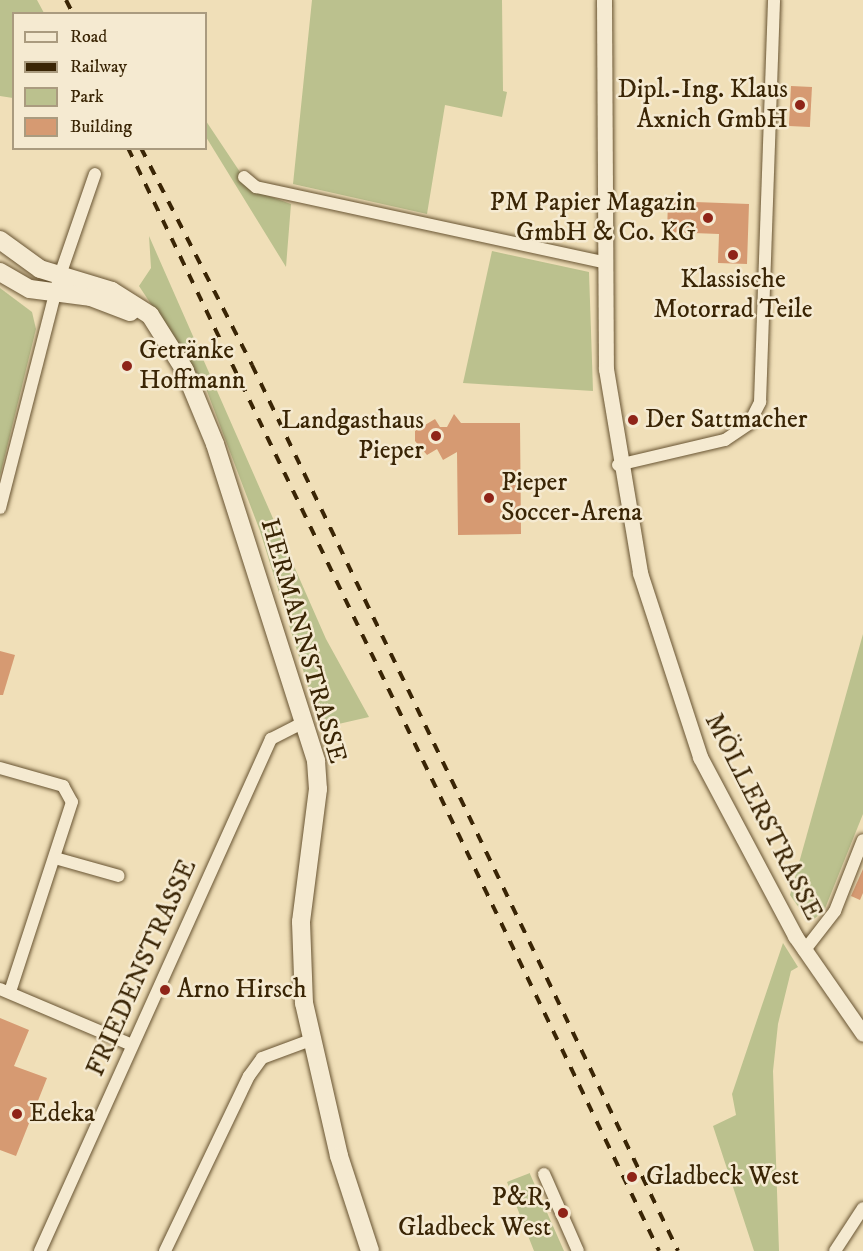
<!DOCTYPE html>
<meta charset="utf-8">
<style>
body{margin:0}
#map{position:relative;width:863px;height:1251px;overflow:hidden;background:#f0dfb8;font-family:"IM FELL DW Pica",serif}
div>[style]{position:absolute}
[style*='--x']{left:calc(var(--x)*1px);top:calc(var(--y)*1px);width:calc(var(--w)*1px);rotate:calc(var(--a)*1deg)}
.green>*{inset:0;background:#bbc18e}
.building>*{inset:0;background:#d69a72;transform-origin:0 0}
.roads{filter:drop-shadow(0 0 2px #685432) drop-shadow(0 0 2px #685432)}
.minor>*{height:12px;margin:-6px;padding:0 6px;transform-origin:6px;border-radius:6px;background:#f5ead1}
.tertiary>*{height:15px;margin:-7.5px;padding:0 7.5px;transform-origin:7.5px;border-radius:7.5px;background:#f5ead1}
.secondary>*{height:18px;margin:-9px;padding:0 9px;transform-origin:9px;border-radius:9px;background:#f5ead1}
.rail>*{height:4px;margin-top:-2px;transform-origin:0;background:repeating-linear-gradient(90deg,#3a2505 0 10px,transparent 0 20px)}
.dots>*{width:16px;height:16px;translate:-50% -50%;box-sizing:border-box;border:3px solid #f5ead1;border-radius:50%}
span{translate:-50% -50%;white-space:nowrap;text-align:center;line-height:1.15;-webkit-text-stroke:5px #f5ead1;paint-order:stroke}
.poi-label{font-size:26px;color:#3a2505}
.right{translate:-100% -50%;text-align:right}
.left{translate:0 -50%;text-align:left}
.street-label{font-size:26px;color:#3a2505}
.legend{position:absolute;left:12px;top:12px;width:195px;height:138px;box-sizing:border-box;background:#f5ead1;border:2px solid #aa9b7f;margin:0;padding:8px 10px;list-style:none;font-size:18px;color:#3a2505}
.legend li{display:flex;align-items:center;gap:12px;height:30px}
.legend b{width:30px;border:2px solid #aa9b7f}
</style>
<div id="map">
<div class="green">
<i style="clip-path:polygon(0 0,37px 0,44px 13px,14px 14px,13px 98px,0 96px)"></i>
<i style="clip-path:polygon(312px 0,502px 0,503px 91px,507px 92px,502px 117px,445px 105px,427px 214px,293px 184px)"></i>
<i style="clip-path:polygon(206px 121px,252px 190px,291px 204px,286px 267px,206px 137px)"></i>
<i style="clip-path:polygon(149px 236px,326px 639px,369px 717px,321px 728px,260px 531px,205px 386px,139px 286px,151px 268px)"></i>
<i style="clip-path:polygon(492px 251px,589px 272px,593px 391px,463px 383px)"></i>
<i style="clip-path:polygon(0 288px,32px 312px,36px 329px,0 476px)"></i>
<i style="clip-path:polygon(863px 634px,863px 814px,824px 911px,814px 919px,804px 915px,790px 895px)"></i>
<i style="clip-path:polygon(783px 943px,798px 967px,791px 971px,778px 1024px,773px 1071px,779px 1251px,754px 1251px,713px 1126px,736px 1115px,732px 1094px)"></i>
<i style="clip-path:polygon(530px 1173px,530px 1174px,564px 1251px,534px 1251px,507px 1182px)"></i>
</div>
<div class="building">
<i style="left:791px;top:86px;width:21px;height:40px;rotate:3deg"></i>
<i style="clip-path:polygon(668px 201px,749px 204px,747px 264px,718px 263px,719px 234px,667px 232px)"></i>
<i style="clip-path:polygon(454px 414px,461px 423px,520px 423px,521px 534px,458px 535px,457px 452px,443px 460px,437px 449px,427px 455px,415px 441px,415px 431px,435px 419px,440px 427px,447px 427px)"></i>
<i style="clip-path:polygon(0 651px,15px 655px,3px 695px,0 695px)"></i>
<i style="clip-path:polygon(863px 869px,863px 893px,860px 900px,851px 896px)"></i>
<i style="clip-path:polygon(0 1018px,29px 1030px,14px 1066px,47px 1078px,16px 1156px,0 1150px)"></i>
</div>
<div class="roads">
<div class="minor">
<i style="--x:244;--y:177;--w:16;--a:40"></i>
<i style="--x:256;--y:187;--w:354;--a:12.2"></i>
<i style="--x:618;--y:465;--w:110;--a:-13.2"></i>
<i style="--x:725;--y:440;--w:29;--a:-34"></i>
<i style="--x:749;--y:424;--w:25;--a:-63"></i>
<i style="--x:760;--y:402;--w:402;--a:-88"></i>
<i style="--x:0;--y:508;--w:237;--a:-75.6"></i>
<i style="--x:59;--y:278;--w:110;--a:-70.9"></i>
<i style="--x:0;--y:768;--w:66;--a:15.9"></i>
<i style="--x:63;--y:786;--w:18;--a:61"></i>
<i style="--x:72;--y:802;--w:200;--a:108.1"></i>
<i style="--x:55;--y:858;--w:66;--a:15.7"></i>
<i style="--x:804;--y:951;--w:51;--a:-52.2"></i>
<i style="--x:835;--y:911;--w:76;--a:-68.5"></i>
<i style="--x:0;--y:989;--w:143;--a:23"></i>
<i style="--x:544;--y:1174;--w:84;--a:66.2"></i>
<i style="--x:40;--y:1251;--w:562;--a:-65.72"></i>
<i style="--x:271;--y:739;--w:38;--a:-27"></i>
<i style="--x:165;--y:1251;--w:194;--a:-64.4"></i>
<i style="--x:249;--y:1076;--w:22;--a:-54"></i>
<i style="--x:262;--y:1058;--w:52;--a:-20.2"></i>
<i style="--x:835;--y:1251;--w:51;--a:-56.9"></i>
</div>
<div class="tertiary">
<i style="--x:604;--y:0;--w:369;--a:89.7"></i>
<i style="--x:606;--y:369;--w:207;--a:80.5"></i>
<i style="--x:640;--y:573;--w:194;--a:71.9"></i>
<i style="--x:700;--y:757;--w:203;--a:62"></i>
<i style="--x:795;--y:936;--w:119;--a:55.2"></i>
</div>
<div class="secondary">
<i style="--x:0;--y:240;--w:49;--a:35.9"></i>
<i style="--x:40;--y:269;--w:75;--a:17"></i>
<i style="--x:112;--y:291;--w:45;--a:32.3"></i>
<i style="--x:150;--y:315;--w:64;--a:57.8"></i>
<i style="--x:184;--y:369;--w:81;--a:67.5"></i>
<i style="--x:215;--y:444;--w:333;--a:72.3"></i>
<i style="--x:316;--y:761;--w:28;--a:86"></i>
<i style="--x:318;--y:789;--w:134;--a:97.3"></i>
<i style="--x:301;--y:922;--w:81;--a:87.9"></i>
<i style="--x:304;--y:1003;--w:157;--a:77.1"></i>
<i style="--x:339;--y:1156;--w:100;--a:71.9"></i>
<i style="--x:0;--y:272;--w:34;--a:30"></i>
<i style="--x:30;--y:289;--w:62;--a:7.5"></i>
<i style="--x:91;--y:297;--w:42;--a:21"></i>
</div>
</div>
<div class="rail">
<i style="--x:66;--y:0;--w:16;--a:63"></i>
<i style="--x:128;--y:148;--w:1224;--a:64.29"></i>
<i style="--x:141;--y:148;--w:244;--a:62.9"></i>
<i style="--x:252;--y:365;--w:983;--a:64.32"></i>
</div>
<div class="dots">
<i style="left:800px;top:105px;background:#8f2418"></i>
<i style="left:708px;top:218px;background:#8f2418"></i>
<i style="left:733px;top:255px;background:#8f2418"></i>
<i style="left:127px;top:366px;background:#8f2418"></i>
<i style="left:633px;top:420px;background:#8f2418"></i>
<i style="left:436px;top:436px;background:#8f2418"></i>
<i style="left:489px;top:498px;background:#8f2418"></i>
<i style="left:165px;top:990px;background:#8f2418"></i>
<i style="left:17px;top:1114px;background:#8f2418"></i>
<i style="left:632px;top:1177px;background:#8f2418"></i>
<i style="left:563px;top:1213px;background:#8f2418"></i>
</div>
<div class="poi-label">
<span class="right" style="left:788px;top:105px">Dipl.-Ing. Klaus<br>Axnich GmbH</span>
<span class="right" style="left:696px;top:218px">PM Papier Magazin<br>GmbH &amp; Co. KG</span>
<span style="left:733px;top:295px">Klassische<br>Motorrad Teile</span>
<span class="left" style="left:139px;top:366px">Getränke<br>Hoffmann</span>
<span class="left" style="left:645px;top:420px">Der Sattmacher</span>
<span class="right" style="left:424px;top:436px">Landgasthaus<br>Pieper</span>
<span class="left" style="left:501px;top:498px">Pieper<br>Soccer-Arena</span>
<span class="left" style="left:177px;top:990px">Arno Hirsch</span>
<span class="left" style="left:29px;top:1114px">Edeka</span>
<span class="left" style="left:646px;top:1177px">Gladbeck West</span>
<span class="right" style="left:551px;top:1213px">P&amp;R,<br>Gladbeck West</span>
</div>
<div class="street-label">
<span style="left:303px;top:641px;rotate:74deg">HERMANNSTRASSE</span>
<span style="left:763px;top:817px;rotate:63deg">MÖLLERSTRASSE</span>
<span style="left:142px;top:968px;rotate:-66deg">FRIEDENSTRASSE</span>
</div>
<ul class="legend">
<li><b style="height:8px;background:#f5ead1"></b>Road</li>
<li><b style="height:8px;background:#3a2505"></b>Railway</li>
<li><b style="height:16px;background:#bbc18e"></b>Park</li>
<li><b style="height:16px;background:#d69a72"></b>Building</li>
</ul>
</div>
